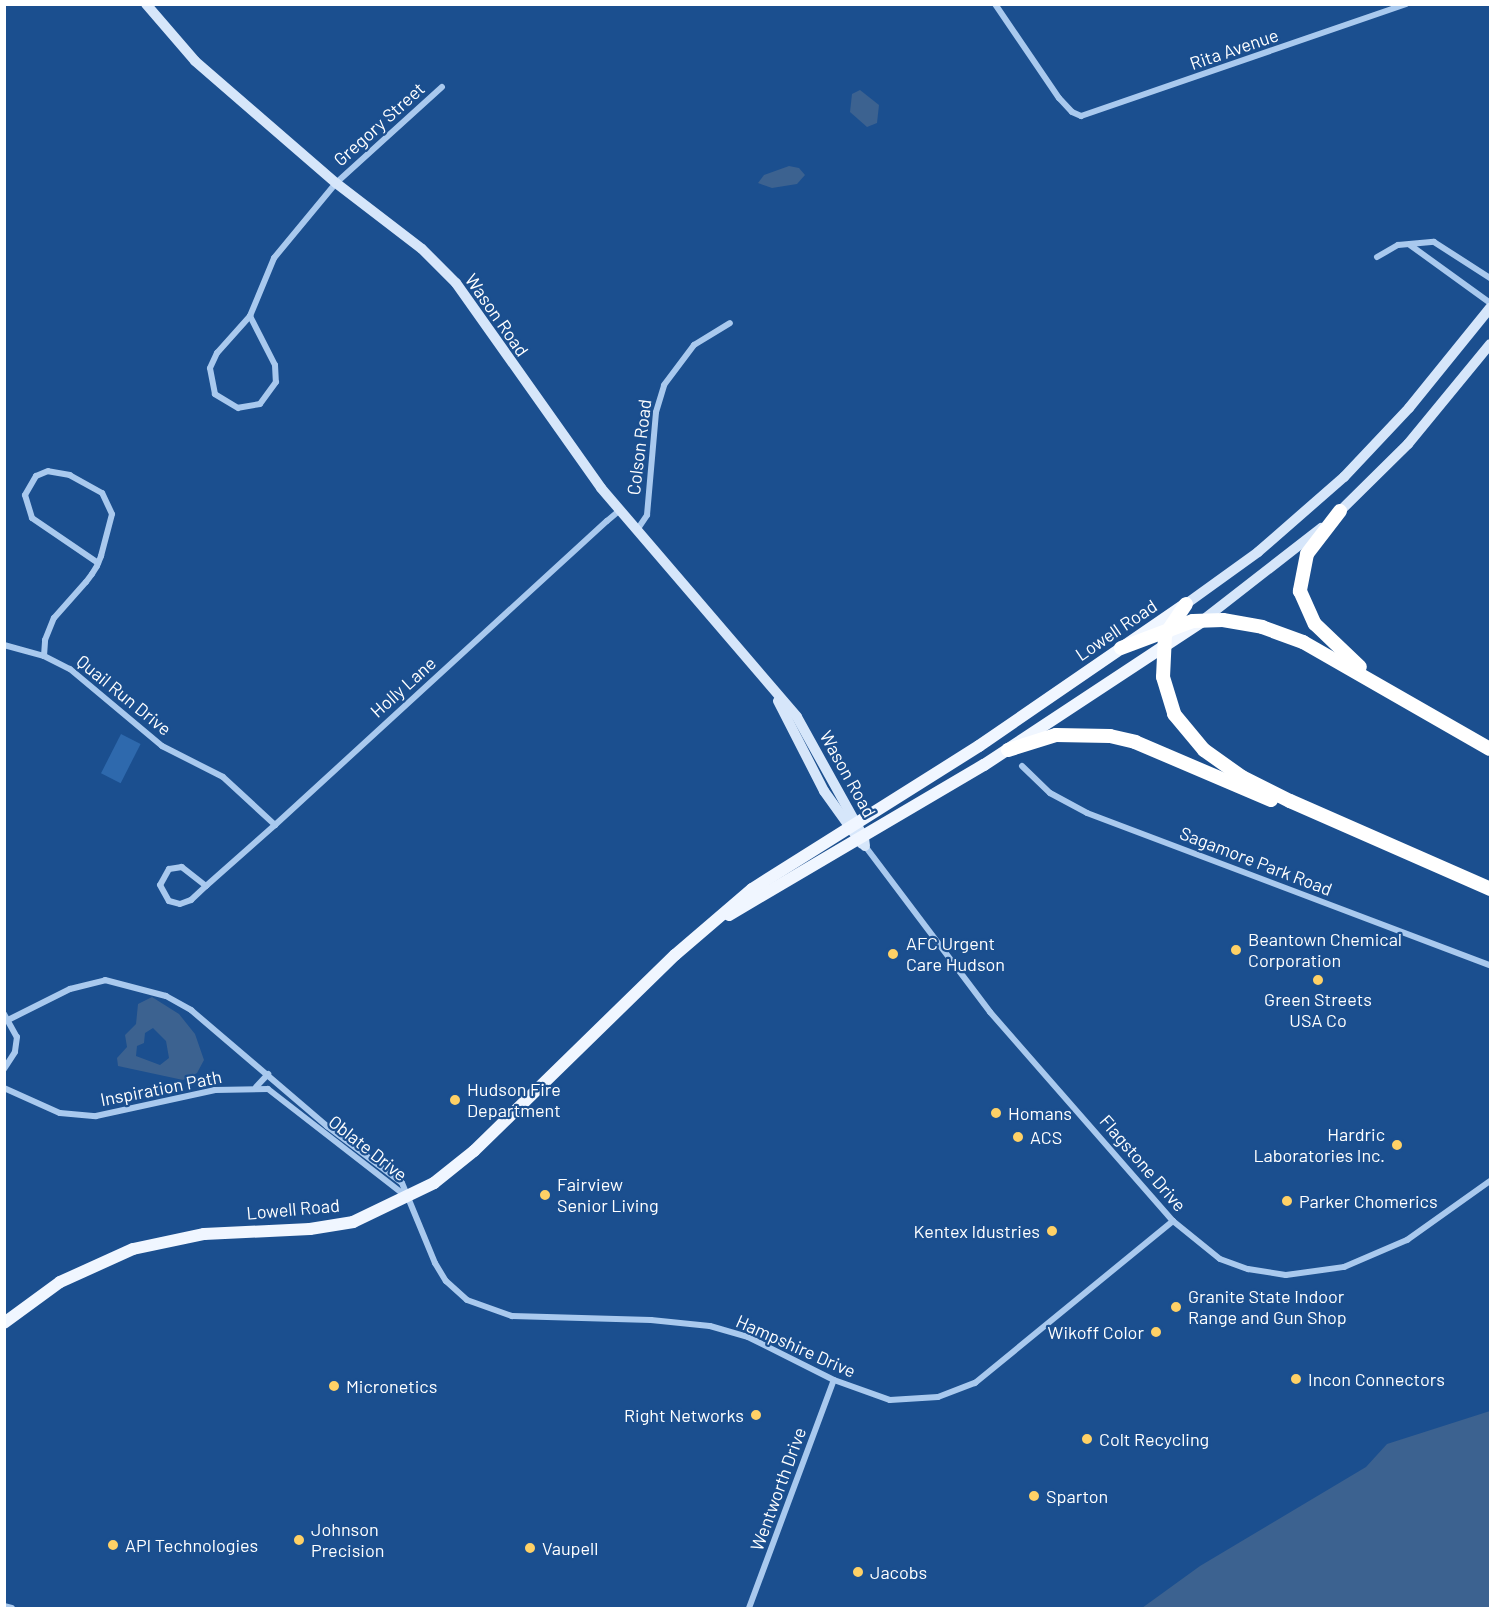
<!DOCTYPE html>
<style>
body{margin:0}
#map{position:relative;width:1495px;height:1613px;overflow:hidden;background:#1b4f8f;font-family:Barlow,sans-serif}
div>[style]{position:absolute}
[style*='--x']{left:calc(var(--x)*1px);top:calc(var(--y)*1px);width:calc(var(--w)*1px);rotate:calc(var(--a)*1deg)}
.green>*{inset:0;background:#2e69ad;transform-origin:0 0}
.water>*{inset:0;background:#3c6290}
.street>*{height:6px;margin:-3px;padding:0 3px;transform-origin:3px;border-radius:3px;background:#a9c9ee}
.secondary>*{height:10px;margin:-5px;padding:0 5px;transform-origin:5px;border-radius:5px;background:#d6e6fa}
.primary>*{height:12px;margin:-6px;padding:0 6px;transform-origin:6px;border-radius:6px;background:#f0f6ff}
.highway>*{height:14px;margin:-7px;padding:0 7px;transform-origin:7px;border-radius:7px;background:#fff}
.dots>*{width:16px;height:16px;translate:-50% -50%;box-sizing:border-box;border:3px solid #1b4f8f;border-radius:50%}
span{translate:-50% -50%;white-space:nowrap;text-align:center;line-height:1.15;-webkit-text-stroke:4.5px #1b4f8f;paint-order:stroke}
.street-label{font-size:18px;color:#fff}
.poi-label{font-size:18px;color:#fff}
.left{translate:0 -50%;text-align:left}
.right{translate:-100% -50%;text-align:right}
.frame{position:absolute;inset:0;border:6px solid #fff;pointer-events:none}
</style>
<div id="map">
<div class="green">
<i style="left:121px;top:734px;width:22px;height:44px;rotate:27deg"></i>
</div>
<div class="water">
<i style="clip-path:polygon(860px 90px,879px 105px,877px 123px,867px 127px,850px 112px,852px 94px)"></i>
<i style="clip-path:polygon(789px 166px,799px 168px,805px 175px,797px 184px,772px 188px,758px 183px,764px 175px)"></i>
<i style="clip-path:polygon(evenodd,152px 997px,179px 1014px,195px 1034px,204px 1060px,197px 1073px,183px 1080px,118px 1066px,117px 1058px,127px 1047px,125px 1035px,136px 1024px,138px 1004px,152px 997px,153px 1028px,166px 1041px,169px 1058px,160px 1065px,136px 1056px,137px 1046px,144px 1043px,145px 1033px,153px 1028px)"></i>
<i style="clip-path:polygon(1490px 1411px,1490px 1608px,1142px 1608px,1200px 1566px,1366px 1467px,1387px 1444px)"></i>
</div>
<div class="street">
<i style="--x:995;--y:4;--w:114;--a:55.8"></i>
<i style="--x:1059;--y:98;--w:19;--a:47"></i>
<i style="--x:1072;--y:112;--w:10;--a:24"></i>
<i style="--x:1081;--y:116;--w:344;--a:-19"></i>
<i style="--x:1410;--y:245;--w:99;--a:35.9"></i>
<i style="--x:1377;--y:257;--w:24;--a:-30"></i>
<i style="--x:1398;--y:245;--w:36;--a:-5"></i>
<i style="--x:1434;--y:242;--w:67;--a:32.7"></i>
<i style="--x:250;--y:316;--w:55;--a:63"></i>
<i style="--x:275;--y:365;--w:17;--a:87"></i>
<i style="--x:276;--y:382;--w:27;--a:126"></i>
<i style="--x:260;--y:404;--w:22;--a:170"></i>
<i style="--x:238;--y:408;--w:27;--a:-149"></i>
<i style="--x:215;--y:394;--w:26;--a:-101"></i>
<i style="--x:210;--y:368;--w:17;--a:-65"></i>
<i style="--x:217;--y:353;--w:50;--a:-48.3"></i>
<i style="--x:250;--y:316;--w:63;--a:-67.5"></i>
<i style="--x:274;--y:258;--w:97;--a:-50.4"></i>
<i style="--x:336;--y:183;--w:143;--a:-42.2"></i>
<i style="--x:637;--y:530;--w:18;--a:-56"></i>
<i style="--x:647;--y:515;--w:103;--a:-85"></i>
<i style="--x:656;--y:412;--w:28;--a:-73"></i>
<i style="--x:664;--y:385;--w:50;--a:-53.1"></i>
<i style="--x:694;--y:345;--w:42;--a:-31.4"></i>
<i style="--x:4;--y:645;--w:41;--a:15.4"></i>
<i style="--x:44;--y:656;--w:29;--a:27"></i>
<i style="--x:70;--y:669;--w:120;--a:39.9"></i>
<i style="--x:162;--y:746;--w:68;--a:26.9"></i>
<i style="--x:223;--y:777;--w:71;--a:42.7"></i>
<i style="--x:44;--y:656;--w:16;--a:-86"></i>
<i style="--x:45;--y:640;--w:24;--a:-68"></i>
<i style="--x:54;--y:618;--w:48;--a:-48.4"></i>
<i style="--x:86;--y:582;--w:10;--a:-53"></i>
<i style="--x:92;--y:574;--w:9;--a:-58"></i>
<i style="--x:97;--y:566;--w:11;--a:-68"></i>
<i style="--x:101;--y:556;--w:43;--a:-75.3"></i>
<i style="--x:112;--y:514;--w:23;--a:-115"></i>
<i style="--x:102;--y:493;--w:37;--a:-151"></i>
<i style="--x:70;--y:475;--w:22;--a:-170"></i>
<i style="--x:48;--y:471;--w:13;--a:157"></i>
<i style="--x:36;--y:476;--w:22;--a:120"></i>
<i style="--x:25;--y:495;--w:24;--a:73"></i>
<i style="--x:32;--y:518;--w:80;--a:34.3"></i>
<i style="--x:1022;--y:766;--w:39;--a:44"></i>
<i style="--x:1050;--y:793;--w:42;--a:28.4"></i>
<i style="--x:1087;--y:813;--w:431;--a:20.7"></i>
<i style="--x:865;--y:846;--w:208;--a:53"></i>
<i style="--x:990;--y:1012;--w:278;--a:48.8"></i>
<i style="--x:1173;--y:1221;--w:60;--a:39"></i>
<i style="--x:1220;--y:1259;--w:30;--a:20"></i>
<i style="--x:1248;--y:1269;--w:38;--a:9"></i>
<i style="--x:1286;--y:1275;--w:59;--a:-7.9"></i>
<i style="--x:1344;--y:1267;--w:69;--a:-23.2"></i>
<i style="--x:1407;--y:1240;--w:102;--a:-35.4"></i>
<i style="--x:206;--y:886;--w:31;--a:-142"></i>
<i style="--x:182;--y:867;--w:13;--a:171"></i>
<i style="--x:169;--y:869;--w:18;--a:119"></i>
<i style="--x:160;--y:885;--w:18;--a:61"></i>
<i style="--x:169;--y:901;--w:11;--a:15"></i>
<i style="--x:180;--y:904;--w:12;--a:-20"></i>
<i style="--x:191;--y:900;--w:21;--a:-43"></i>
<i style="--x:206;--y:886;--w:92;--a:-41.5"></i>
<i style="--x:275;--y:825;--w:450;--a:-42.5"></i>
<i style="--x:607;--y:521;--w:17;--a:-40"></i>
<i style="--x:4;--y:1014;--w:26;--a:61"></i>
<i style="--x:17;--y:1037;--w:15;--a:98"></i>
<i style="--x:15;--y:1052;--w:20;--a:123"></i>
<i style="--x:10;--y:1019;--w:67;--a:-26.6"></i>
<i style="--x:70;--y:989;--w:36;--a:-14"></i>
<i style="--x:105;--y:980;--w:63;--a:14.7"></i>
<i style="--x:166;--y:996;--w:29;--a:29"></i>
<i style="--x:191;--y:1010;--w:179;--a:40.5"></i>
<i style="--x:327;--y:1126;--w:94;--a:37.2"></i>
<i style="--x:402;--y:1183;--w:87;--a:67.6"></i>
<i style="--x:435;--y:1263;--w:21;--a:59"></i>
<i style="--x:446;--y:1281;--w:28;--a:42"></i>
<i style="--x:467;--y:1300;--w:48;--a:19.6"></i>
<i style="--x:512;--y:1316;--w:139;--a:1.6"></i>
<i style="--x:651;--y:1320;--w:59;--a:5.8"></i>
<i style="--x:710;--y:1326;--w:40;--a:16"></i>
<i style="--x:748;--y:1337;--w:96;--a:26.6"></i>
<i style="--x:834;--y:1380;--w:59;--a:19.7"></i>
<i style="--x:890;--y:1400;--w:48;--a:-3.6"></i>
<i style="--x:938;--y:1397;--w:40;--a:-21"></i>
<i style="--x:975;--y:1383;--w:256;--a:-39.3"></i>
<i style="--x:256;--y:1087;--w:18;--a:-47"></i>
<i style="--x:4;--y:1088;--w:61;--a:24.1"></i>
<i style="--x:60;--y:1113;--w:36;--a:5"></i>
<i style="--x:96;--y:1116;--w:122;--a:-12.3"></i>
<i style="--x:215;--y:1090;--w:53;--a:-1.1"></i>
<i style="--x:268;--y:1089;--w:175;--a:37.8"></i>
<i style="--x:4;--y:1606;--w:8;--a:14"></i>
<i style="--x:749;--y:1608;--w:243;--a:-69.6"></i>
</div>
<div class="secondary">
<i style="--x:146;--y:4;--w:75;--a:49.3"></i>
<i style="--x:195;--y:61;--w:186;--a:40.9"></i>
<i style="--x:336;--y:183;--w:108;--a:37.5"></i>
<i style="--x:422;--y:249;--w:48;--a:45"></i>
<i style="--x:456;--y:283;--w:251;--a:54.7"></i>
<i style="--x:601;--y:488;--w:301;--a:49.4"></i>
<i style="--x:797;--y:717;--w:138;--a:61"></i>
<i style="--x:864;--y:838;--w:8;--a:83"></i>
<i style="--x:1335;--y:516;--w:103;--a:-44.6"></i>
<i style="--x:1408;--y:444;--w:129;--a:-50.6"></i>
<i style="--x:1186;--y:604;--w:89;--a:-35.8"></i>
<i style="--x:1258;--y:552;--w:114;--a:-41.1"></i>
<i style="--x:1344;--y:477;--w:95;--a:-46.7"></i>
<i style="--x:1409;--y:408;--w:129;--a:-51"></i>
<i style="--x:1203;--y:620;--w:150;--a:-37.9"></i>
<i style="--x:778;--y:701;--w:101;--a:62.9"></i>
<i style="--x:824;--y:791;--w:65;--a:54.4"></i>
</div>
<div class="primary">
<i style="--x:729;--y:915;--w:296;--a:-30.5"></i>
<i style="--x:984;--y:765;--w:260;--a:-33.4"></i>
<i style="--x:4;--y:1323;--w:69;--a:-36.2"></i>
<i style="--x:60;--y:1282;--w:80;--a:-24.3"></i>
<i style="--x:133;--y:1249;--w:73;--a:-11.9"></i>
<i style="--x:204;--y:1234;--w:106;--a:-2.7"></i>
<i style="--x:310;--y:1229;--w:44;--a:-9.2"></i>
<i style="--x:353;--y:1222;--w:90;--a:-25.7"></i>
<i style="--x:434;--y:1183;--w:51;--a:-38.7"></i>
<i style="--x:474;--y:1151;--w:281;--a:-44.3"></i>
<i style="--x:675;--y:955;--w:101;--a:-40.6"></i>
<i style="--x:752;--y:889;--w:268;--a:-32.2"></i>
<i style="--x:979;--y:746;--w:249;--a:-34.5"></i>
</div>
<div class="highway">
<i style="--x:1340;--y:511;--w:54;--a:127.5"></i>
<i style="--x:1307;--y:554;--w:38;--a:101"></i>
<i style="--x:1300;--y:591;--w:36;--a:66"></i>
<i style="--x:1315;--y:624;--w:62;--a:43.7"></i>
<i style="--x:1186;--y:604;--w:37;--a:124"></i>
<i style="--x:1165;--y:635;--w:42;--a:92.7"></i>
<i style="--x:1163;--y:677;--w:39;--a:73"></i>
<i style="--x:1174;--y:714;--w:47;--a:50.2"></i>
<i style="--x:1204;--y:750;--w:47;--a:35.4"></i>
<i style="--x:1242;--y:777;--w:54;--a:26.6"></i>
<i style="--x:1290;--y:801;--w:219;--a:23.7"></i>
<i style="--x:1121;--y:648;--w:77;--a:-20.6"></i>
<i style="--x:1193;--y:621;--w:30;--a:-2"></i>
<i style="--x:1223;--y:620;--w:40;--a:10"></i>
<i style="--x:1262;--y:627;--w:44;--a:20.1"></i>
<i style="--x:1303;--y:642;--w:215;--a:29.8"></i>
<i style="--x:1008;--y:750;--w:50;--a:-17.4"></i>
<i style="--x:1056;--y:735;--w:54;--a:1.1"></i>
<i style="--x:1110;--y:736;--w:26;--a:13"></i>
<i style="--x:1135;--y:742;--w:148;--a:23.1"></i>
</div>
<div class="dots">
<i style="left:1236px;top:950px;background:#ffd166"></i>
<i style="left:893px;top:954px;background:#ffd166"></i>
<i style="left:1318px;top:980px;background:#ffd166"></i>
<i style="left:455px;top:1100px;background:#ffd166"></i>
<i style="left:996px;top:1113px;background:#ffd166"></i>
<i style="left:1018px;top:1137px;background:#ffd166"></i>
<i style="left:1397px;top:1145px;background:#ffd166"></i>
<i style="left:545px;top:1195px;background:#ffd166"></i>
<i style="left:1287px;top:1201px;background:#ffd166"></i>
<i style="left:1052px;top:1231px;background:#ffd166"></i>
<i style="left:1176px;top:1307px;background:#ffd166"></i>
<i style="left:1156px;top:1332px;background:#ffd166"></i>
<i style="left:1296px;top:1379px;background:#ffd166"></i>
<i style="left:334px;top:1386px;background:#ffd166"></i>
<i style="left:756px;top:1415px;background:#ffd166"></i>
<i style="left:1087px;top:1439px;background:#ffd166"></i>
<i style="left:1034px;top:1496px;background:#ffd166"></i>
<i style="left:299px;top:1540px;background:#ffd166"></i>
<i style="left:113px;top:1545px;background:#ffd166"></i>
<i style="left:530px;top:1548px;background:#ffd166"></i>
<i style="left:858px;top:1572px;background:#ffd166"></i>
</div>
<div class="street-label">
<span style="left:1234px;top:49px;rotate:-19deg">Rita Avenue</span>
<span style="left:379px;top:124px;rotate:-42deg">Gregory Street</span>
<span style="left:497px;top:315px;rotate:55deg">Wason Road</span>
<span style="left:639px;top:447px;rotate:-83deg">Colson Road</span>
<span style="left:1116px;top:630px;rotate:-34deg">Lowell Road</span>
<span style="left:403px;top:687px;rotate:-42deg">Holly Lane</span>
<span style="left:124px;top:695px;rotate:39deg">Quail Run Drive</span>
<span style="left:848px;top:774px;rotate:61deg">Wason Road</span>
<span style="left:1256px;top:861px;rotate:21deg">Sagamore Park Road</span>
<span style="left:161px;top:1088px;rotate:-11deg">Inspiration Path</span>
<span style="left:368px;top:1148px;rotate:38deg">Oblate Drive</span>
<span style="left:1143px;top:1163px;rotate:49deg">Flagstone Drive</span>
<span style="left:293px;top:1209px;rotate:-5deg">Lowell Road</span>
<span style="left:796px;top:1346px;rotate:24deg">Hampshire Drive</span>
<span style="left:778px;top:1489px;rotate:-70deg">Wentworth Drive</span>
</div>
<div class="poi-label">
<span class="left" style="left:1248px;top:950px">Beantown Chemical<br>Corporation</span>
<span class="left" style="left:906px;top:954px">AFC Urgent<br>Care Hudson</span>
<span style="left:1318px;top:1010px">Green Streets<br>USA Co</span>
<span class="left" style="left:467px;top:1100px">Hudson Fire<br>Department</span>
<span class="left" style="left:1008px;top:1113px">Homans</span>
<span class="right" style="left:1385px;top:1145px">Hardric<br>Laboratories Inc.</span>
<span class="left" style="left:1030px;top:1137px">ACS</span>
<span class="left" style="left:557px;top:1195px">Fairview<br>Senior Living</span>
<span class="left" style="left:1299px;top:1201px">Parker Chomerics</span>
<span class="right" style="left:1040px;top:1231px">Kentex Idustries</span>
<span class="left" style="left:1188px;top:1307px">Granite State Indoor<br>Range and Gun Shop</span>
<span class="right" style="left:1144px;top:1332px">Wikoff Color</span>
<span class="left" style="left:1308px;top:1379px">Incon Connectors</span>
<span class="left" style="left:346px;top:1386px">Micronetics</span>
<span class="right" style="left:744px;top:1415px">Right Networks</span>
<span class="left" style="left:1099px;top:1439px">Colt Recycling</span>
<span class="left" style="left:1046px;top:1496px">Sparton</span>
<span class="left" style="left:311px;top:1540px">Johnson<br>Precision</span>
<span class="left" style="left:125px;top:1545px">API Technologies</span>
<span class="left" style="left:542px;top:1548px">Vaupell</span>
<span class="left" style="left:870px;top:1572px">Jacobs</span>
</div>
<div class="frame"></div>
</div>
